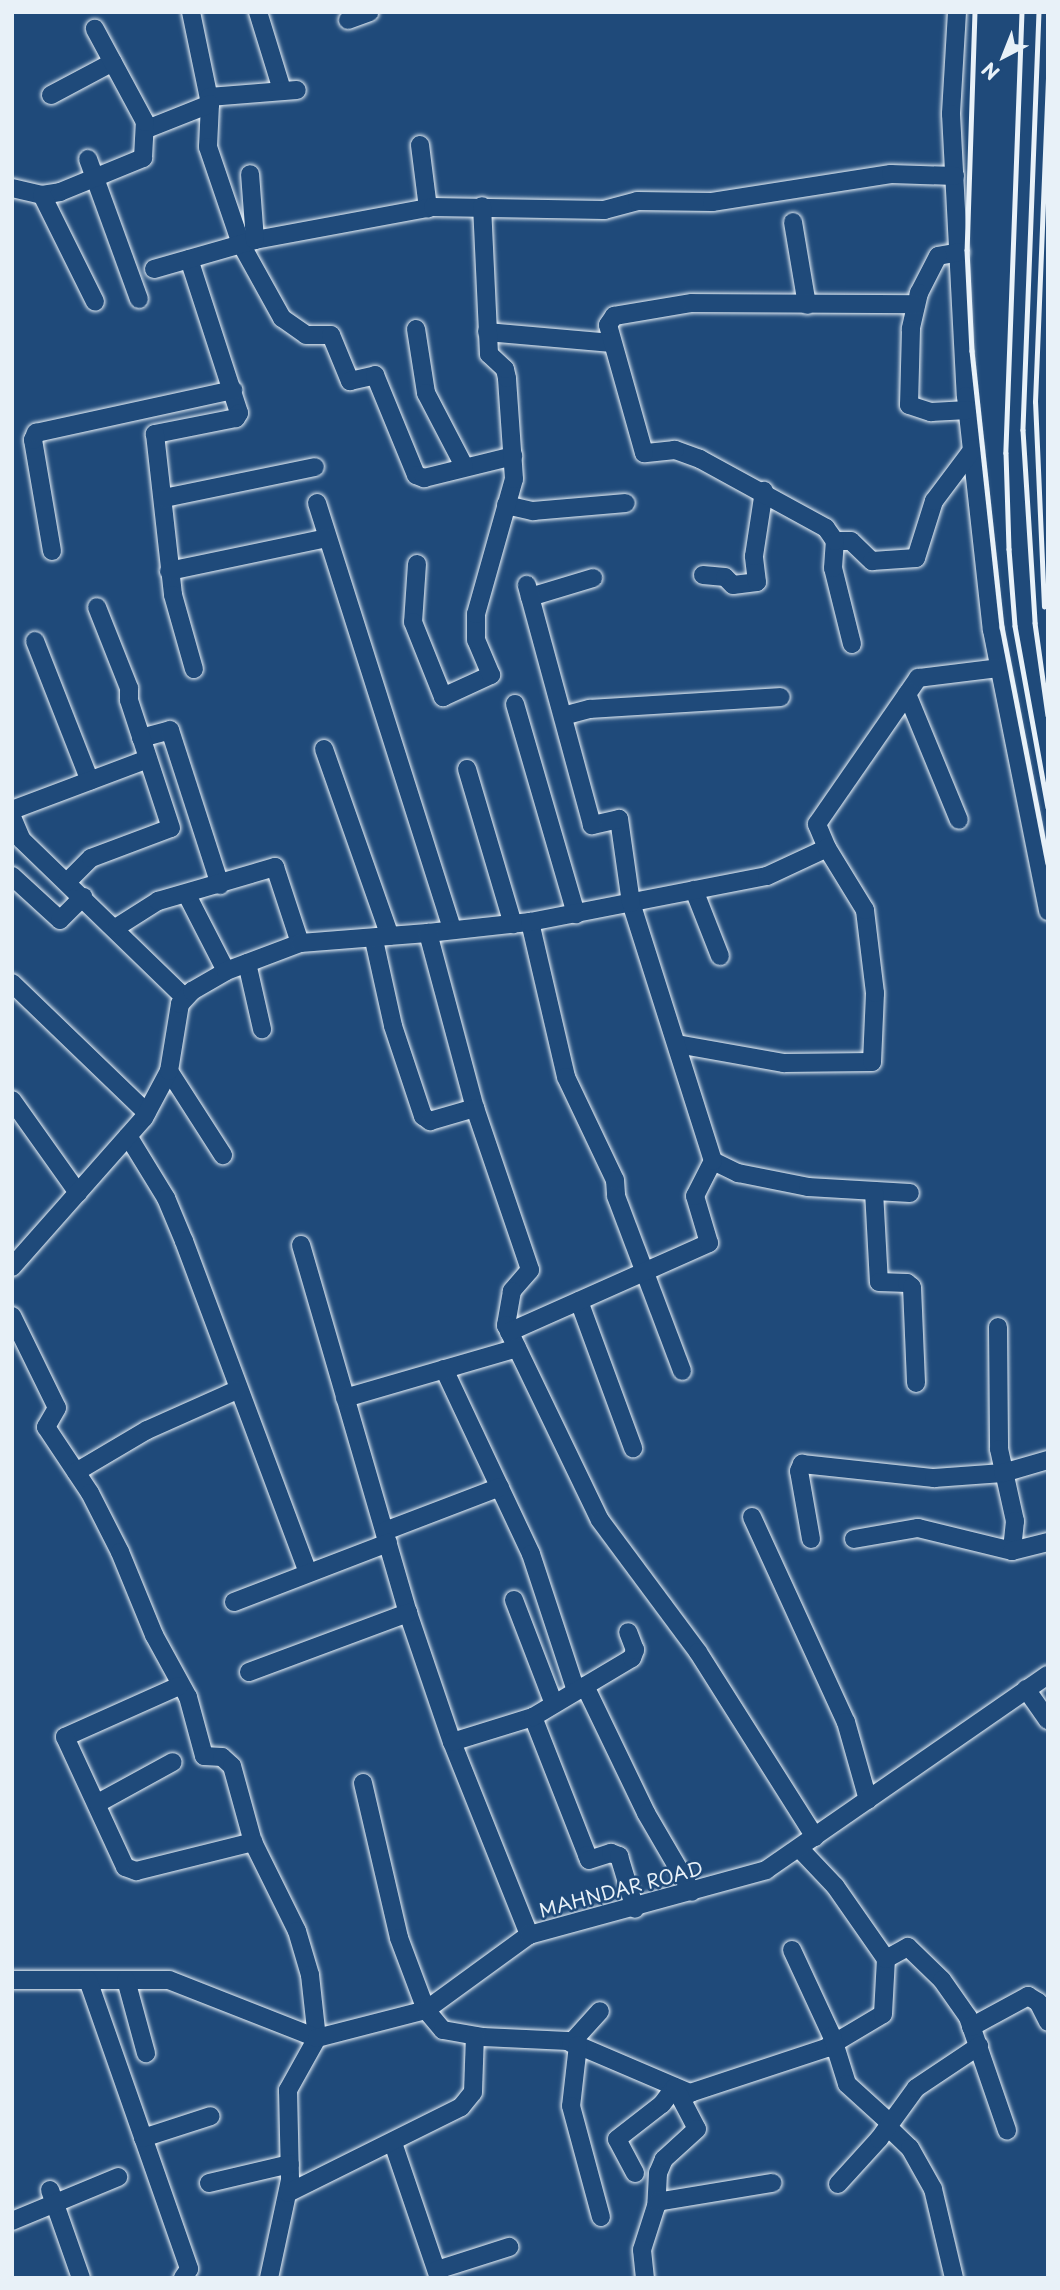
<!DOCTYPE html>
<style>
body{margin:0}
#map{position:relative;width:1060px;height:2290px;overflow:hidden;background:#1f4a7a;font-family:"Playpen Sans",sans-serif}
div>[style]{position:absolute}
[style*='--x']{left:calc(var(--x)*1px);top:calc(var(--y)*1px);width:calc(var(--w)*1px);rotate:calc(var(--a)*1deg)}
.roads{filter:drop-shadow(0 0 2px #e8f1f8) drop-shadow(0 0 2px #e8f1f8)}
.minor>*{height:18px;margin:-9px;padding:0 9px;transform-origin:9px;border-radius:9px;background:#1f4a7a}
.rail>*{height:4.5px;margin:-2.25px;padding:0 2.25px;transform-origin:2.25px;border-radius:2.25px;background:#e8f1f8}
span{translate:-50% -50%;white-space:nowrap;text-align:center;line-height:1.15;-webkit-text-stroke:5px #1f4a7a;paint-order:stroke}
.street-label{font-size:19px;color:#e8f1f8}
.frame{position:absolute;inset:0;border:14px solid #e8f1f8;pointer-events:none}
.north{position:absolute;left:969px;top:21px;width:70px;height:70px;-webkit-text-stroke:5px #1f4a7a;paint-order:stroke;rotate:222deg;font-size:19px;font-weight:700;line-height:28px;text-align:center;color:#e8f1f8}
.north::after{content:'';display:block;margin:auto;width:24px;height:32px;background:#e8f1f8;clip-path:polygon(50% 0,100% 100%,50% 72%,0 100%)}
</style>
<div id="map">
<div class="roads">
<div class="minor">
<i style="--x:191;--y:12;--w:94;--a:78.3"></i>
<i style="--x:210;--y:104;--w:43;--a:92.7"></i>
<i style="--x:208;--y:147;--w:102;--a:71.2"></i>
<i style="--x:241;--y:244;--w:85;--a:61"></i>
<i style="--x:282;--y:318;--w:29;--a:35"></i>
<i style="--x:306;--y:335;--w:25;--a:0"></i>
<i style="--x:331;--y:335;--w:50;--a:67.6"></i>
<i style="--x:350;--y:381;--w:26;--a:-13"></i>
<i style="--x:375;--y:375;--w:108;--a:67.7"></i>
<i style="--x:416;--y:475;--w:9;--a:21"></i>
<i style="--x:424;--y:478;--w:92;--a:-13.9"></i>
<i style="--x:258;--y:12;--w:82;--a:72.9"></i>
<i style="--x:957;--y:12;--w:102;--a:93.4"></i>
<i style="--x:951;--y:114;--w:282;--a:87"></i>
<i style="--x:966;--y:396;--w:235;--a:83.7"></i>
<i style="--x:992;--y:630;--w:287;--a:78.7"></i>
<i style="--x:348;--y:20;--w:23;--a:-20"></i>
<i style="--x:51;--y:95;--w:70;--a:-28"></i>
<i style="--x:209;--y:97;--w:88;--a:-4.5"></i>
<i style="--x:147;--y:129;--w:68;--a:-21.6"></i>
<i style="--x:420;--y:145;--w:64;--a:82.8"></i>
<i style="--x:88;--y:159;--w:149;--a:70"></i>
<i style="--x:12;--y:188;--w:31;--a:13"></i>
<i style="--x:42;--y:195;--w:18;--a:-9"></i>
<i style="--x:60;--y:192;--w:90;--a:-22.3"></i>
<i style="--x:143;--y:158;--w:36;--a:-87"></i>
<i style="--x:145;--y:122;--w:106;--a:-118.3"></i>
<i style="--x:42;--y:195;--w:119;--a:63.6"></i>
<i style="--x:793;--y:222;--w:84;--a:80.4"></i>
<i style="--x:255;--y:240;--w:181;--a:-10.5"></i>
<i style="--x:433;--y:207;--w:171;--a:1"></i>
<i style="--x:604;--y:210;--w:34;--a:-15"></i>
<i style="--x:637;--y:201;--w:75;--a:0.8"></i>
<i style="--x:712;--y:202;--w:181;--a:-8.9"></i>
<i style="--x:891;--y:174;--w:64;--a:1.8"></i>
<i style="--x:960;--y:252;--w:22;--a:170"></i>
<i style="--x:938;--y:256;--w:42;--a:117.2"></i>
<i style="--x:919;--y:293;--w:37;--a:103"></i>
<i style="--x:911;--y:329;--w:76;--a:91.5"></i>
<i style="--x:909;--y:405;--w:23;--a:18"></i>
<i style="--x:931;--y:412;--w:37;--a:-3"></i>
<i style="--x:189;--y:259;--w:162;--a:72"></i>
<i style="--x:239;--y:413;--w:6;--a:121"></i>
<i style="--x:236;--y:418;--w:83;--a:168.8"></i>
<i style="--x:155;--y:434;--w:162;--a:83.6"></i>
<i style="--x:173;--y:595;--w:77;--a:74.2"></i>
<i style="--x:154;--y:269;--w:105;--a:-16"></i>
<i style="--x:255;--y:240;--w:66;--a:-94.3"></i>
<i style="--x:416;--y:329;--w:65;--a:81.1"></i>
<i style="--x:426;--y:393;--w:82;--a:62.5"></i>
<i style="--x:487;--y:332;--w:125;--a:5"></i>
<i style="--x:164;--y:498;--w:154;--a:-11.6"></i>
<i style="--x:317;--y:503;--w:446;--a:72.4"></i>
<i style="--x:506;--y:505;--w:28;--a:13"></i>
<i style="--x:533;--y:511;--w:93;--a:-4.9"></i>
<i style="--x:835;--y:541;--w:16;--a:0"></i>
<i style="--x:851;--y:541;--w:29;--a:44"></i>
<i style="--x:872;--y:561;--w:44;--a:-3.9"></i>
<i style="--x:916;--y:558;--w:60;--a:-72.5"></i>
<i style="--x:934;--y:501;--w:65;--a:-53.1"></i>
<i style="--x:52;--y:551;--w:113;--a:-99.7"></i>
<i style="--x:33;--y:440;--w:8;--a:-67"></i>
<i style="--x:36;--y:433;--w:202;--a:-12.3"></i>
<i style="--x:417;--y:564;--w:58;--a:93.9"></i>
<i style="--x:413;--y:622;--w:81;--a:68.2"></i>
<i style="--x:443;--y:697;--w:53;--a:-24.6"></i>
<i style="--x:491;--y:675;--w:38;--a:-113"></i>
<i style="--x:476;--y:640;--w:26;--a:-90"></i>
<i style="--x:476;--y:614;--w:140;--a:-74.3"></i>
<i style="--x:514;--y:479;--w:101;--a:-94"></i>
<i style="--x:507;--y:378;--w:9;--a:-103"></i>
<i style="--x:505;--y:369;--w:22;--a:-137"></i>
<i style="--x:489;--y:354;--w:148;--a:-92.7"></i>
<i style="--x:169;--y:571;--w:161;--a:-11.8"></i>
<i style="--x:703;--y:575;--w:22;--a:5"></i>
<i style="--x:725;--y:577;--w:11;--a:45"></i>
<i style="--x:733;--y:585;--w:24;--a:-7"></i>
<i style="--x:757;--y:582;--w:26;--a:-97"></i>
<i style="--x:754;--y:556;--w:66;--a:-81.3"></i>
<i style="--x:530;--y:597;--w:66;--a:-16.8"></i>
<i style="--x:35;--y:641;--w:150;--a:68.6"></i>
<i style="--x:852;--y:644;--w:78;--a:-104"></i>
<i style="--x:833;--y:568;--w:27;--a:-86"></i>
<i style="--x:835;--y:541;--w:16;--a:-125"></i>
<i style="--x:826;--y:528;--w:144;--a:-151.3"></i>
<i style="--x:700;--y:459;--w:27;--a:-160"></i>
<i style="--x:675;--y:450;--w:31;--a:174"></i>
<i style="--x:644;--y:453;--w:133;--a:-105.7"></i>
<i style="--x:608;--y:325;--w:11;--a:-56"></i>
<i style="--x:614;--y:316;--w:79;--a:-9.5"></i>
<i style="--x:692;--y:303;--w:224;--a:0.3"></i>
<i style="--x:907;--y:694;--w:136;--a:67.6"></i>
<i style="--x:515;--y:704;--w:219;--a:73.8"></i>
<i style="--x:563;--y:716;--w:28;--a:-15"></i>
<i style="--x:590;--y:709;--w:191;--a:-3.6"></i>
<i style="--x:141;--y:738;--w:30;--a:-15"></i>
<i style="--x:170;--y:730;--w:163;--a:72.1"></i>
<i style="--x:324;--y:749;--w:198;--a:70.6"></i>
<i style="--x:467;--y:769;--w:162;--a:73.5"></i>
<i style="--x:12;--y:810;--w:145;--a:-20.6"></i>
<i style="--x:12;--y:817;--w:25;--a:67"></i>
<i style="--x:22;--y:840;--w:226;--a:44.1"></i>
<i style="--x:12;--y:876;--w:65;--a:42.5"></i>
<i style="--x:60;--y:920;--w:33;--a:-45"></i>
<i style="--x:67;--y:882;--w:34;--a:-45"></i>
<i style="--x:91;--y:858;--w:85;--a:-20.6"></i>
<i style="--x:171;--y:828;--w:135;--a:-108.2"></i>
<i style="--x:129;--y:700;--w:12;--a:-90"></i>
<i style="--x:129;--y:688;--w:87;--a:-111.6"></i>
<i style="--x:694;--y:890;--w:71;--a:68.5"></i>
<i style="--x:187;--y:895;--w:85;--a:62.8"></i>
<i style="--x:530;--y:922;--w:159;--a:76.9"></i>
<i style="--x:566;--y:1077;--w:114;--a:64.6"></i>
<i style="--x:615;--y:1180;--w:16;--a:86"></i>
<i style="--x:616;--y:1196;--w:187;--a:69.3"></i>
<i style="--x:117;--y:927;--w:49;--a:-32.4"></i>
<i style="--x:158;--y:901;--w:122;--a:-16.2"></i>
<i style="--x:275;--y:867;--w:80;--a:71.8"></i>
<i style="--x:428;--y:933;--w:103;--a:-6.2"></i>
<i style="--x:530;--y:922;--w:241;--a:-11"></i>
<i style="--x:767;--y:876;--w:66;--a:-25"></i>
<i style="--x:827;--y:848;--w:26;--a:-113"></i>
<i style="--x:817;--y:824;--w:178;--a:-55.3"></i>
<i style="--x:918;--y:678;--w:82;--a:-7"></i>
<i style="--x:374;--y:940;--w:88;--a:77.5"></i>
<i style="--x:393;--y:1026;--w:95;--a:71.6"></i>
<i style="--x:423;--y:1116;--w:9;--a:36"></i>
<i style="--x:430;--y:1121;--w:47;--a:-16.1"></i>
<i style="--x:247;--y:963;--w:68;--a:77.2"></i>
<i style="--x:12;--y:983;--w:187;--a:43.9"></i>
<i style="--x:677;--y:1044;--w:109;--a:10.1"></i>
<i style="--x:784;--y:1063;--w:88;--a:-0.7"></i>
<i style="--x:872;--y:1062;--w:69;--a:-87.5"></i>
<i style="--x:875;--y:993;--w:84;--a:-96.9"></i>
<i style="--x:865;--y:910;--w:73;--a:-121.5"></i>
<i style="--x:169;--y:1071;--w:100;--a:57.3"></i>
<i style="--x:12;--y:1100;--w:114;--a:54.6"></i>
<i style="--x:128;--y:1136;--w:73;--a:58.5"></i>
<i style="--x:166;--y:1198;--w:47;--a:67.3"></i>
<i style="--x:184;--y:1241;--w:354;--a:69.5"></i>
<i style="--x:713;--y:1161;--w:28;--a:26"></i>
<i style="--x:738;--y:1173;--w:71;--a:11.3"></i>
<i style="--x:808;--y:1187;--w:102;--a:3.4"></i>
<i style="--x:874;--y:1191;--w:91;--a:86.9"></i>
<i style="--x:879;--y:1282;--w:28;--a:2"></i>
<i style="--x:907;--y:1283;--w:6;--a:39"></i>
<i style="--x:912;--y:1287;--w:96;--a:87.6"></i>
<i style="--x:301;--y:1245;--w:383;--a:73.8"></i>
<i style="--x:408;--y:1613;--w:136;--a:71.2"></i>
<i style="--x:452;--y:1742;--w:208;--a:68.2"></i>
<i style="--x:12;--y:1267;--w:199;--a:-48.5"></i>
<i style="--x:144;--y:1118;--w:53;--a:-62"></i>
<i style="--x:169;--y:1071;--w:68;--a:-80.7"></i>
<i style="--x:180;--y:1004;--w:18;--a:-47"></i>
<i style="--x:192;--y:991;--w:39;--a:-30"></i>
<i style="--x:226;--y:971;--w:79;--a:-20.7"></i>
<i style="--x:300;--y:943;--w:128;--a:-4.5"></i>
<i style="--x:428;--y:933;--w:181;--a:75"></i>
<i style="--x:475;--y:1108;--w:171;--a:71.2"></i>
<i style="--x:530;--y:1270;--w:28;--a:131"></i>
<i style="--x:512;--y:1291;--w:35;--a:100"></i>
<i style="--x:506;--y:1325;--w:216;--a:64.3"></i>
<i style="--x:600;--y:1520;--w:164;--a:53.4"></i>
<i style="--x:698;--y:1652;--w:219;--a:57.7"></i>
<i style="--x:579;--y:1301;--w:157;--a:69.8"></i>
<i style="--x:12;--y:1316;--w:102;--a:63.9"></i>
<i style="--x:57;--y:1408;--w:22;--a:120"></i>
<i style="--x:46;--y:1427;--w:79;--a:56.3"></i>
<i style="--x:90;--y:1493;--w:66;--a:63"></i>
<i style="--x:120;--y:1552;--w:90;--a:67.7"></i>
<i style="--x:154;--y:1635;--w:71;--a:61.3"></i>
<i style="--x:188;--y:1697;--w:61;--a:74.8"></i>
<i style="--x:204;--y:1756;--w:18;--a:3"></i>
<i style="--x:222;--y:1757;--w:13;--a:42"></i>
<i style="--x:232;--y:1766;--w:79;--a:74.6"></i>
<i style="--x:253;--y:1842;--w:99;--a:63.7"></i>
<i style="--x:297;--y:1931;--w:46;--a:73.5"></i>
<i style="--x:310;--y:1975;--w:63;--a:83.7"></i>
<i style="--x:317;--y:2038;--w:60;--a:119.1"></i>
<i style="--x:288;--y:2090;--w:90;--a:88.7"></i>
<i style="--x:290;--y:2180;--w:100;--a:102.1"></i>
<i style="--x:998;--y:1327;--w:122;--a:89.5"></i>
<i style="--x:999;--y:1449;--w:74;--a:77.5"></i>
<i style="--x:1015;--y:1521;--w:30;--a:96"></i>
<i style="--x:509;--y:1332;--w:219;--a:-24"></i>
<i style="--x:709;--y:1243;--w:49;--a:-106.6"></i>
<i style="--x:695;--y:1196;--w:39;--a:-63"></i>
<i style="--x:713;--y:1161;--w:271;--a:-107.6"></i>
<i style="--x:631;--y:903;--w:85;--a:-98.1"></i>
<i style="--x:619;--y:819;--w:28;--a:167"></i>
<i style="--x:592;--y:825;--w:249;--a:-105.2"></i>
<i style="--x:444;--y:1369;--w:204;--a:64.8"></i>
<i style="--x:531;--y:1554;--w:144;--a:71.8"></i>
<i style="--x:345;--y:1398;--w:179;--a:-16.2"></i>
<i style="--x:76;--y:1472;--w:82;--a:-30.6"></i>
<i style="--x:147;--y:1430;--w:98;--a:-24"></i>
<i style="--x:752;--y:1517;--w:226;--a:65.4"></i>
<i style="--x:846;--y:1722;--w:81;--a:74.2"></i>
<i style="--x:385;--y:1531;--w:123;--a:-20.9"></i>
<i style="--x:811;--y:1539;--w:69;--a:-100"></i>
<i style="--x:799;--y:1471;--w:8;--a:-67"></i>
<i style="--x:802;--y:1464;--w:133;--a:6.1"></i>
<i style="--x:934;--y:1478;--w:69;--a:-4.1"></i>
<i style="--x:1003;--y:1473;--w:47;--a:-16.1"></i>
<i style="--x:854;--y:1539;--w:65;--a:-9.8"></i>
<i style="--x:918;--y:1528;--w:97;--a:13.7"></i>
<i style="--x:1012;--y:1551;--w:37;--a:-14"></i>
<i style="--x:514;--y:1600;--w:111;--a:69"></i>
<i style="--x:234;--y:1602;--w:165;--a:-21"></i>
<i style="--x:249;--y:1672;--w:170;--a:-20.4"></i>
<i style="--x:179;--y:1686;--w:125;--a:155.9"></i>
<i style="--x:65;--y:1737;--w:143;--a:65.2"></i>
<i style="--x:125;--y:1867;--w:12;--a:20"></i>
<i style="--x:136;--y:1871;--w:121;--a:-13.9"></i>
<i style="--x:585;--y:1686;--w:141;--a:64.3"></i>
<i style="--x:646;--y:1813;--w:91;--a:59.8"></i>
<i style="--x:1026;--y:1689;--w:38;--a:55"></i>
<i style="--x:533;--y:1717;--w:148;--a:68.6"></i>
<i style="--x:587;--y:1855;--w:5;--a:68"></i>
<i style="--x:589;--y:1860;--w:23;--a:-18"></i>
<i style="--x:611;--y:1853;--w:9;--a:21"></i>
<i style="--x:619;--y:1856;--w:55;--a:73.2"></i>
<i style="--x:452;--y:1742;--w:85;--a:-17.2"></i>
<i style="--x:533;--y:1717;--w:115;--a:-30.8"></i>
<i style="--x:632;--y:1658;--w:9;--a:-69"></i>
<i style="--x:635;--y:1650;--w:19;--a:-111"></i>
<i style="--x:363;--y:1783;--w:159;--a:76.9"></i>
<i style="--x:399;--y:1938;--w:77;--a:69.4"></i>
<i style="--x:426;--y:2010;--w:26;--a:50"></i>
<i style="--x:443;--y:2030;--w:41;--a:9.9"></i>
<i style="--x:483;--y:2037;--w:85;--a:2.7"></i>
<i style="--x:568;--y:2041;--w:133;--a:23.1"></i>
<i style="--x:690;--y:2093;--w:143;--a:-18.3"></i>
<i style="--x:826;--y:2048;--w:66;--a:-30.8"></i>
<i style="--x:883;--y:2014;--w:55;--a:-86.9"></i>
<i style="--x:886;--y:1959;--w:89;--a:-124.9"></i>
<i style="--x:835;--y:1886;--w:52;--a:-133.5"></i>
<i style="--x:98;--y:1803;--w:85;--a:-28.7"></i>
<i style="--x:792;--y:1950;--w:95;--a:65.1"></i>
<i style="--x:832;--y:2036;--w:50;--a:72.6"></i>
<i style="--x:847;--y:2084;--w:58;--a:42.2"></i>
<i style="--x:886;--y:1959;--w:25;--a:-29"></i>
<i style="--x:908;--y:1947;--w:47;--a:44.1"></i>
<i style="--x:942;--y:1980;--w:45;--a:54.9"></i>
<i style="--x:968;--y:2017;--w:120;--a:71"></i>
<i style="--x:12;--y:1980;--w:157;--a:0"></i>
<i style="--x:169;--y:1980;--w:159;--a:21.4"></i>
<i style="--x:317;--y:2038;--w:113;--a:-14.4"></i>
<i style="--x:426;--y:2010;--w:127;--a:-36.1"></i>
<i style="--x:529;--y:1935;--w:246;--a:-15.3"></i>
<i style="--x:766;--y:1870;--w:343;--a:-34.7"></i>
<i style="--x:88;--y:1980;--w:306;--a:70.7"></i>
<i style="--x:189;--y:2269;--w:11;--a:124"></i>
<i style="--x:126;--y:1980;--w:76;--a:74.7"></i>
<i style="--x:971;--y:2027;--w:65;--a:-28.5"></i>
<i style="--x:1028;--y:1996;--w:12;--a:31"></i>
<i style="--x:1038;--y:2002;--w:22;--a:63"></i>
<i style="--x:571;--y:2043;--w:43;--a:-47.8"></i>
<i style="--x:578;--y:2045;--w:61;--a:96.5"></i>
<i style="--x:571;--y:2106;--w:115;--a:74.9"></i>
<i style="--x:888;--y:2127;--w:30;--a:44"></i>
<i style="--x:910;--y:2148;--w:47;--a:60.7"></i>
<i style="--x:933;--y:2189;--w:91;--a:76.7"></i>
<i style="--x:143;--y:2138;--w:71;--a:-17.9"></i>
<i style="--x:393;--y:2143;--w:143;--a:71.2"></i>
<i style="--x:635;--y:2173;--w:38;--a:-118"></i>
<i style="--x:617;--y:2139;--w:57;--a:-37.9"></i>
<i style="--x:662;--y:2104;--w:21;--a:-53"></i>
<i style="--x:675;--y:2087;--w:47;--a:62.4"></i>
<i style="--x:697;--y:2129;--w:45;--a:137.7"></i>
<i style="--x:664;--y:2159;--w:15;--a:113"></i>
<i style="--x:658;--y:2173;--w:33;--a:93"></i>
<i style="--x:656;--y:2206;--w:46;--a:107.7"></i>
<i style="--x:642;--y:2250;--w:28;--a:84"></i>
<i style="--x:209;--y:2183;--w:83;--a:-13.2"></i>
<i style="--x:838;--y:2184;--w:61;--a:-47.7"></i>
<i style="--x:879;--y:2139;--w:63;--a:-54"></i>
<i style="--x:916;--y:2088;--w:76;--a:-33.7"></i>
<i style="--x:50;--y:2190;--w:93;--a:70.6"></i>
<i style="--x:288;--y:2193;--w:193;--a:-26.4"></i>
<i style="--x:461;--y:2107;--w:19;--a:-51"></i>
<i style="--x:473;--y:2092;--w:56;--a:-88"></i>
<i style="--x:657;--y:2202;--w:117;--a:-9.4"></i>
<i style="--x:12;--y:2221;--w:115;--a:-22.5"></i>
<i style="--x:437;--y:2270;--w:76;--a:-17.7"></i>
</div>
</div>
<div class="rail">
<i style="--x:975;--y:12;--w:238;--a:91.9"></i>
<i style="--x:967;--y:250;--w:101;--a:87.2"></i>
<i style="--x:972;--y:351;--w:278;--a:83.8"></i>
<i style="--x:1002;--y:627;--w:240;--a:79"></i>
<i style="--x:1022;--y:12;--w:441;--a:92.1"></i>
<i style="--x:1006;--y:453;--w:96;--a:88.2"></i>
<i style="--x:1009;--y:549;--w:77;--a:85.5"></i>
<i style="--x:1015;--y:626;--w:184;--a:79.7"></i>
<i style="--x:1039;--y:12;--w:418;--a:92.2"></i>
<i style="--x:1023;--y:430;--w:193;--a:86.4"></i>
<i style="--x:1035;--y:623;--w:93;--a:82"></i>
<i style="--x:1044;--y:607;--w:205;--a:-92.5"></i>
<i style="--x:1035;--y:402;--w:330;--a:-87.7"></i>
</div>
<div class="street-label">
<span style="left:621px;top:1889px;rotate:-15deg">MAHNDAR ROAD</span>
</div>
<div class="frame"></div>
<div class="north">N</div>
</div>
